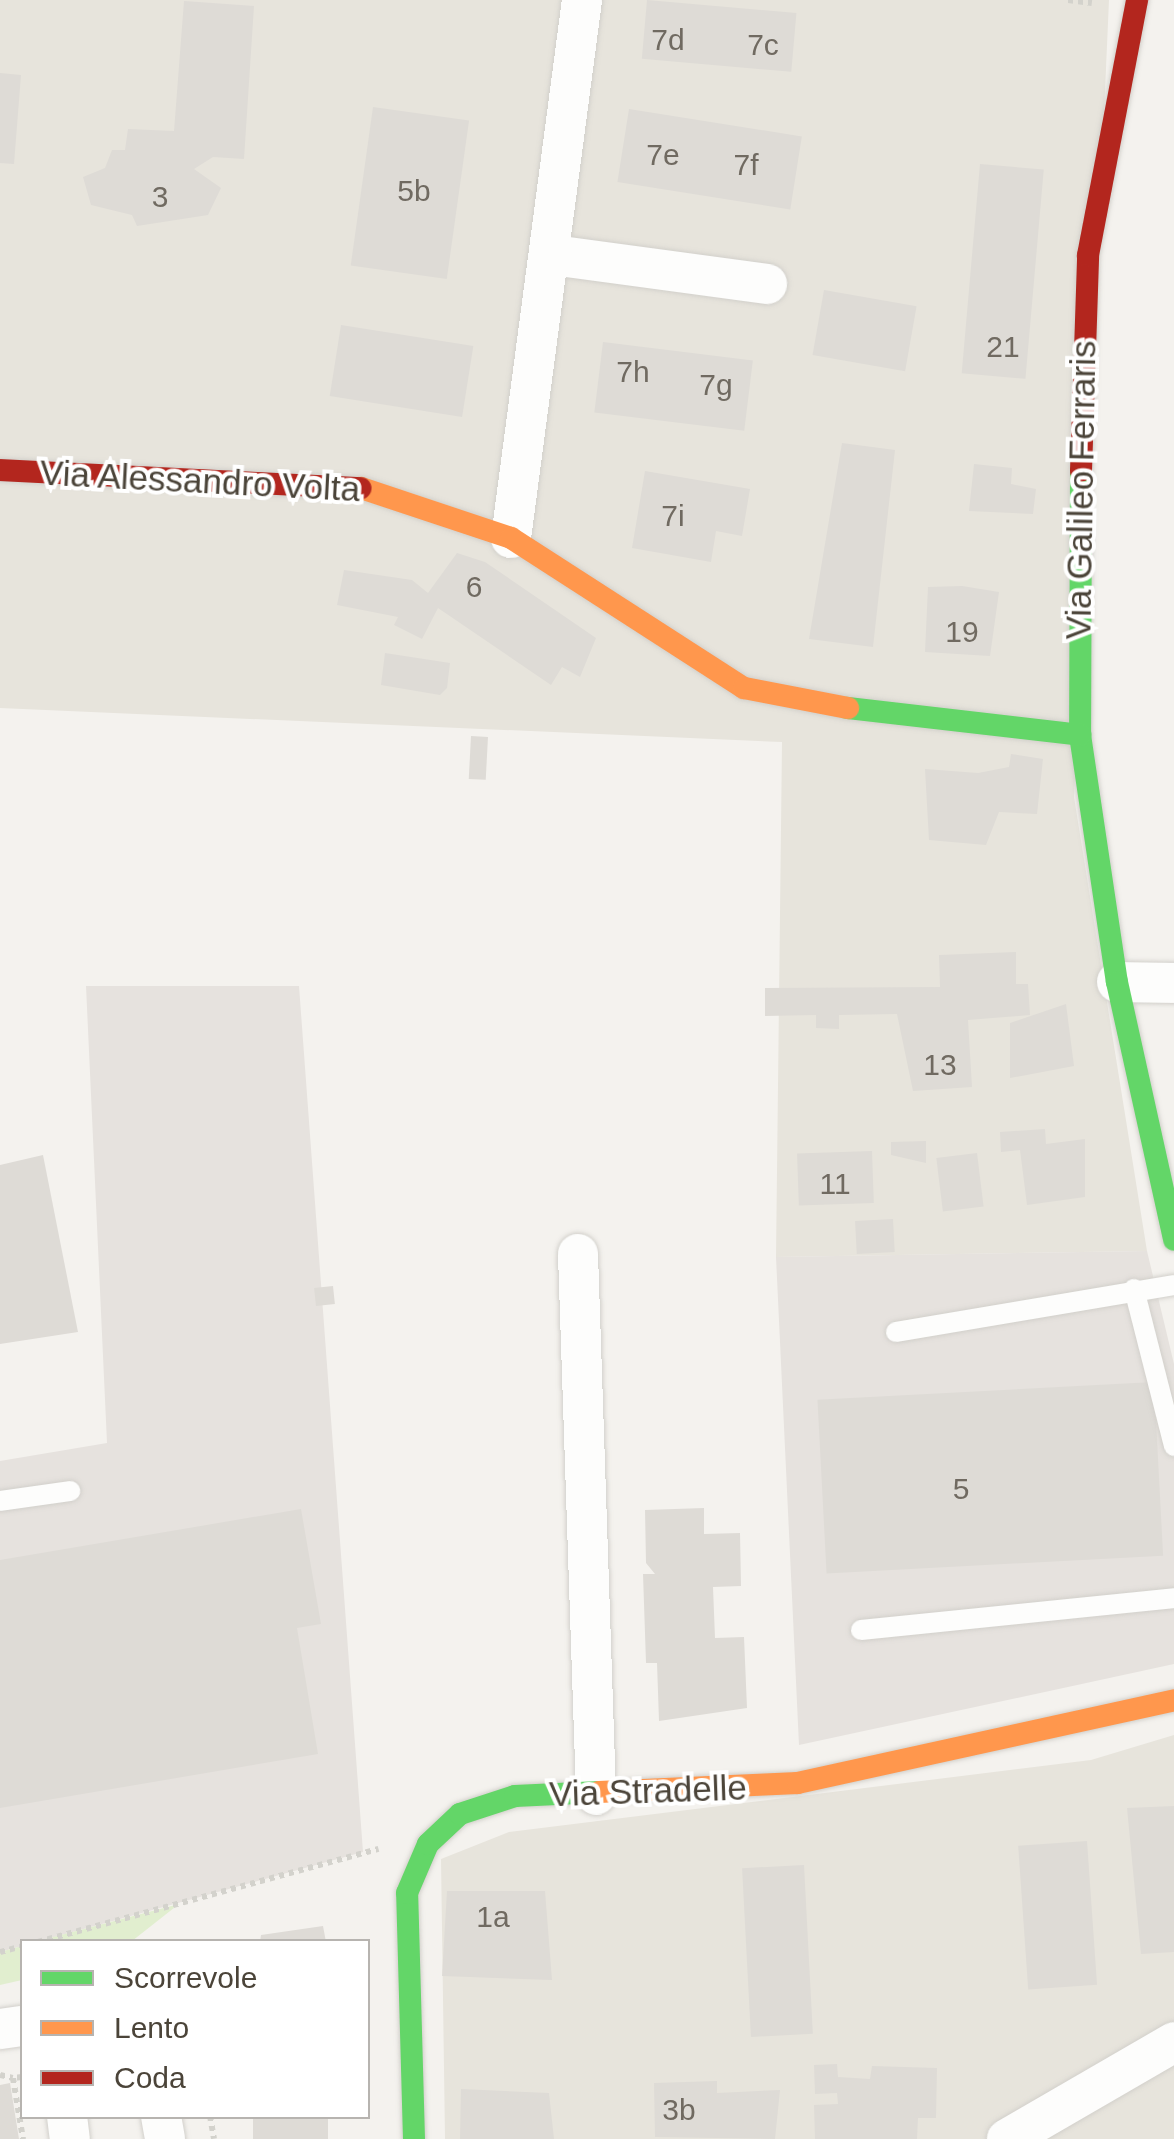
<!DOCTYPE html>
<style>
body{margin:0}
#map{position:relative;width:1174px;height:2139px;overflow:hidden;background:#f4f2ee;font-family:Arial,sans-serif}
div>[style]{position:absolute}
[style*='--x']{left:calc(var(--x)*1px);top:calc(var(--y)*1px);width:calc(var(--w)*1px);rotate:calc(var(--a)*1deg)}
.residential>*{inset:0;background:#e7e4dc}
.industrial>*{inset:0;background:#e6e2de}
.green>*{inset:0;background:#e1eecf}
.building>*{inset:0;background:#dedbd6;transform-origin:0 0}
.path>*{height:6px;margin-top:-3px;transform-origin:0;background:repeating-linear-gradient(90deg,#d3d2cc 0 5px,transparent 0 10px)}
.roads{filter:drop-shadow(0 0 2px #d2d0cb) drop-shadow(0 0 2px #d2d0cb)}
.lane>*{height:20px;margin:-10px;padding:0 10px;transform-origin:10px;border-radius:10px;background:#fdfdfc}
.street>*{height:40px;margin:-20px;padding:0 20px;transform-origin:20px;border-radius:20px;background:#fdfdfc}
.fast>*{height:22px;margin:-11px;padding:0 11px;transform-origin:11px;border-radius:11px;background:#63d668}
.slow>*{height:22px;margin:-11px;padding:0 11px;transform-origin:11px;border-radius:11px;background:#ff974d}
.jam>*{height:22px;margin:-11px;padding:0 11px;transform-origin:11px;border-radius:11px;background:#b3261e}
span{translate:-50% -50%;white-space:nowrap;text-align:center;line-height:1.15;-webkit-text-stroke:8px #fff;paint-order:stroke}
.number-label{font-size:30px;color:#706a61}
.number-label span{-webkit-text-stroke-width:0}
.street-label{font-size:35px;color:#4b4439}
.legend{position:absolute;left:20px;top:1939px;width:350px;height:180px;box-sizing:border-box;background:#fff;border:2px solid #b7b4b0;margin:0;padding:12px 18px;list-style:none;font-size:30px;color:#4b4439}
.legend li{display:flex;align-items:center;gap:20px;height:50px}
.legend b{width:50px;border:2px solid #b7b4b0}
</style>
<div id="map">
<div class="residential">
<i style="clip-path:polygon(0 0,1109px 0,1074px 797px,1147px 1251px,776px 1257px,782px 742px,0 708px)"></i>
<i style="clip-path:polygon(1174px 1735px,1174px 2139px,445px 2139px,441px 1859px,509px 1832px,1091px 1760px)"></i>
</div>
<div class="industrial">
<i style="clip-path:polygon(86px 986px,299px 986px,363px 1852px,0 1952px,0 1461px,107px 1443px)"></i>
<i style="clip-path:polygon(1147px 1251px,1174px 1364px,1174px 1664px,799px 1745px,776px 1257px)"></i>
</div>
<div class="green">
<i style="clip-path:polygon(179px 1904px,132px 1941px,38px 1941px)"></i>
<i style="clip-path:polygon(22px 1946px,22px 1980px,0 1985px,0 1952px)"></i>
</div>
<div class="building">
<i style="left:647px;top:0;width:150px;height:59px;rotate:5deg"></i>
<i style="clip-path:polygon(184px 1px,254px 6px,244px 159px,213px 157px,194px 169px,221px 188px,208px 215px,137px 226px,132px 215px,91px 205px,83px 177px,105px 168px,112px 150px,125px 150px,128px 129px,174px 131px)"></i>
<i style="clip-path:polygon(0 73px,21px 75px,14px 164px,0 163px)"></i>
<i style="left:373px;top:107px;width:97px;height:160px;rotate:8deg"></i>
<i style="left:629px;top:109px;width:175px;height:74px;rotate:9deg"></i>
<i style="left:980px;top:164px;width:64px;height:210px;rotate:5deg"></i>
<i style="left:824px;top:290px;width:94px;height:66px;rotate:10deg"></i>
<i style="left:341px;top:325px;width:134px;height:72px;rotate:9deg"></i>
<i style="left:603px;top:342px;width:151px;height:71px;rotate:7deg"></i>
<i style="clip-path:polygon(842px 443px,895px 450px,873px 647px,809px 639px)"></i>
<i style="clip-path:polygon(974px 464px,1012px 468px,1011px 484px,1036px 489px,1033px 514px,969px 511px)"></i>
<i style="clip-path:polygon(645px 471px,750px 489px,742px 536px,716px 531px,711px 562px,632px 548px)"></i>
<i style="clip-path:polygon(457px 553px,485px 562px,596px 638px,580px 677px,562px 667px,551px 685px,438px 608px,422px 639px,394px 625px,398px 617px,337px 605px,344px 570px,412px 580px,428px 593px)"></i>
<i style="clip-path:polygon(962px 586px,999px 592px,990px 656px,925px 652px,928px 587px)"></i>
<i style="clip-path:polygon(385px 653px,450px 663px,447px 688px,440px 695px,381px 685px)"></i>
<i style="left:471px;top:736px;width:17px;height:43px;rotate:3deg"></i>
<i style="clip-path:polygon(1011px 754px,1043px 759px,1037px 814px,999px 812px,986px 845px,929px 840px,925px 769px,978px 773px,1009px 767px)"></i>
<i style="clip-path:polygon(1016px 952px,1016px 984px,1028px 984px,1030px 1015px,968px 1020px,972px 1087px,913px 1091px,897px 1014px,839px 1015px,839px 1029px,816px 1028px,816px 1015px,765px 1016px,765px 988px,940px 987px,939px 955px)"></i>
<i style="clip-path:polygon(1066px 1004px,1074px 1066px,1010px 1078px,1010px 1023px)"></i>
<i style="clip-path:polygon(1045px 1129px,1046px 1144px,1085px 1139px,1085px 1197px,1027px 1205px,1020px 1150px,1001px 1152px,1000px 1132px)"></i>
<i style="clip-path:polygon(926px 1141px,926px 1163px,891px 1155px,891px 1142px)"></i>
<i style="left:872px;top:1151px;width:52px;height:75px;rotate:88deg"></i>
<i style="left:977px;top:1153px;width:54px;height:41px;rotate:83deg"></i>
<i style="clip-path:polygon(43px 1155px,78px 1332px,0 1344px,0 1165px)"></i>
<i style="left:893px;top:1219px;width:33px;height:38px;rotate:87deg"></i>
<i style="left:333px;top:1286px;width:18px;height:19px;rotate:84deg"></i>
<i style="left:1154px;top:1382px;width:174px;height:337px;rotate:87deg"></i>
<i style="clip-path:polygon(704px 1508px,704px 1534px,740px 1533px,741px 1586px,713px 1587px,715px 1638px,744px 1637px,747px 1708px,659px 1721px,657px 1663px,646px 1663px,643px 1574px,655px 1574px,646px 1563px,645px 1510px)"></i>
<i style="clip-path:polygon(301px 1509px,321px 1624px,297px 1628px,318px 1754px,0 1808px,0 1560px)"></i>
<i style="clip-path:polygon(1174px 1806px,1174px 1952px,1141px 1954px,1127px 1808px)"></i>
<i style="left:1087px;top:1841px;width:144px;height:69px;rotate:86deg"></i>
<i style="left:804px;top:1865px;width:169px;height:62px;rotate:87deg"></i>
<i style="clip-path:polygon(447px 1891px,545px 1891px,552px 1980px,442px 1976px)"></i>
<i style="clip-path:polygon(323px 1926px,326px 1942px,260px 1942px,261px 1935px)"></i>
<i style="clip-path:polygon(837px 2064px,838px 2077px,870px 2079px,872px 2066px,937px 2068px,936px 2118px,918px 2118px,917px 2139px,815px 2139px,814px 2105px,838px 2104px,837px 2093px,815px 2094px,814px 2065px)"></i>
<i style="clip-path:polygon(717px 2081px,717px 2093px,780px 2090px,775px 2139px,655px 2137px,654px 2083px)"></i>
<i style="clip-path:polygon(10px 2083px,19px 2139px,0 2139px,0 2085px)"></i>
<i style="clip-path:polygon(461px 2089px,549px 2093px,554px 2139px,460px 2139px)"></i>
<i style="left:253px;top:2116px;width:75px;height:23px"></i>
</div>
<div class="path">
<i style="--x:1068;--y:0;--w:24;--a:7"></i>
<i style="--x:38;--y:1942;--w:353;--a:-15.3"></i>
<i style="--x:0;--y:1952;--w:23;--a:-15"></i>
<i style="--x:0;--y:2075;--w:13;--a:13"></i>
<i style="--x:22;--y:2077;--w:9;--a:174"></i>
<i style="--x:13;--y:2078;--w:62;--a:80.7"></i>
<i style="--x:210;--y:2116;--w:23;--a:80"></i>
</div>
<div class="roads">
<div class="lane">
<i style="--x:1134;--y:1289;--w:162;--a:75.7"></i>
<i style="--x:896;--y:1332;--w:282;--a:-9.6"></i>
<i style="--x:0;--y:1501;--w:71;--a:-8.1"></i>
<i style="--x:861;--y:1630;--w:315;--a:-5.8"></i>
</div>
<div class="street">
<i style="--x:553;--y:255;--w:216;--a:7.7"></i>
<i style="--x:511;--y:538;--w:543;--a:-82.48"></i>
<i style="--x:1117;--y:982;--w:57;--a:1"></i>
<i style="--x:578;--y:1254;--w:541;--a:88.09"></i>
<i style="--x:0;--y:2029;--w:22;--a:-8"></i>
<i style="--x:67;--y:2116;--w:23;--a:83"></i>
<i style="--x:161;--y:2116;--w:23;--a:80"></i>
<i style="--x:1007;--y:2139;--w:193;--a:-30.1"></i>
</div>
<div class="fast">
<i style="--x:1081;--y:471;--w:264;--a:90.2"></i>
<i style="--x:1080;--y:735;--w:250;--a:81.5"></i>
<i style="--x:1117;--y:982;--w:264;--a:77.5"></i>
<i style="--x:848;--y:708;--w:234;--a:6.6"></i>
<i style="--x:414;--y:2139;--w:246;--a:-91.6"></i>
<i style="--x:407;--y:1893;--w:53;--a:-66.8"></i>
<i style="--x:428;--y:1844;--w:44;--a:-43.2"></i>
<i style="--x:460;--y:1814;--w:58;--a:-18.1"></i>
<i style="--x:515;--y:1796;--w:84;--a:-2.7"></i>
</div>
<div class="slow">
<i style="--x:361;--y:488;--w:158;--a:18.4"></i>
<i style="--x:511;--y:538;--w:277;--a:32.8"></i>
<i style="--x:744;--y:688;--w:106;--a:10.9"></i>
<i style="--x:599;--y:1792;--w:199;--a:-2.6"></i>
<i style="--x:798;--y:1783;--w:385;--a:-12.4"></i>
</div>
<div class="jam">
<i style="--x:0;--y:470;--w:361;--a:2.9"></i>
<i style="--x:1081;--y:471;--w:216;--a:-88.1"></i>
<i style="--x:1088;--y:255;--w:260;--a:-79.1"></i>
</div>
</div>
<div class="number-label">
<span style="left:668px;top:40px">7d</span>
<span style="left:763px;top:45px">7c</span>
<span style="left:663px;top:155px">7e</span>
<span style="left:746px;top:165px">7f</span>
<span style="left:414px;top:191px">5b</span>
<span style="left:160px;top:197px">3</span>
<span style="left:1003px;top:347px">21</span>
<span style="left:633px;top:372px">7h</span>
<span style="left:716px;top:385px">7g</span>
<span style="left:673px;top:516px">7i</span>
<span style="left:474px;top:587px">6</span>
<span style="left:962px;top:632px">19</span>
<span style="left:940px;top:1065px">13</span>
<span style="left:835px;top:1184px">11</span>
<span style="left:961px;top:1489px">5</span>
<span style="left:493px;top:1917px">1a</span>
<span style="left:679px;top:2110px">3b</span>
</div>
<div class="street-label">
<span style="left:200px;top:481px;rotate:3deg">Via Alessandro Volta</span>
<span style="left:1081px;top:490px;rotate:-89deg">Via Galileo Ferraris</span>
<span style="left:648px;top:1791px;rotate:-2deg">Via Stradelle</span>
</div>
<ul class="legend">
<li><b style="height:12px;background:#63d668"></b>Scorrevole</li>
<li><b style="height:12px;background:#ff974d"></b>Lento</li>
<li><b style="height:12px;background:#b3261e"></b>Coda</li>
</ul>
</div>
